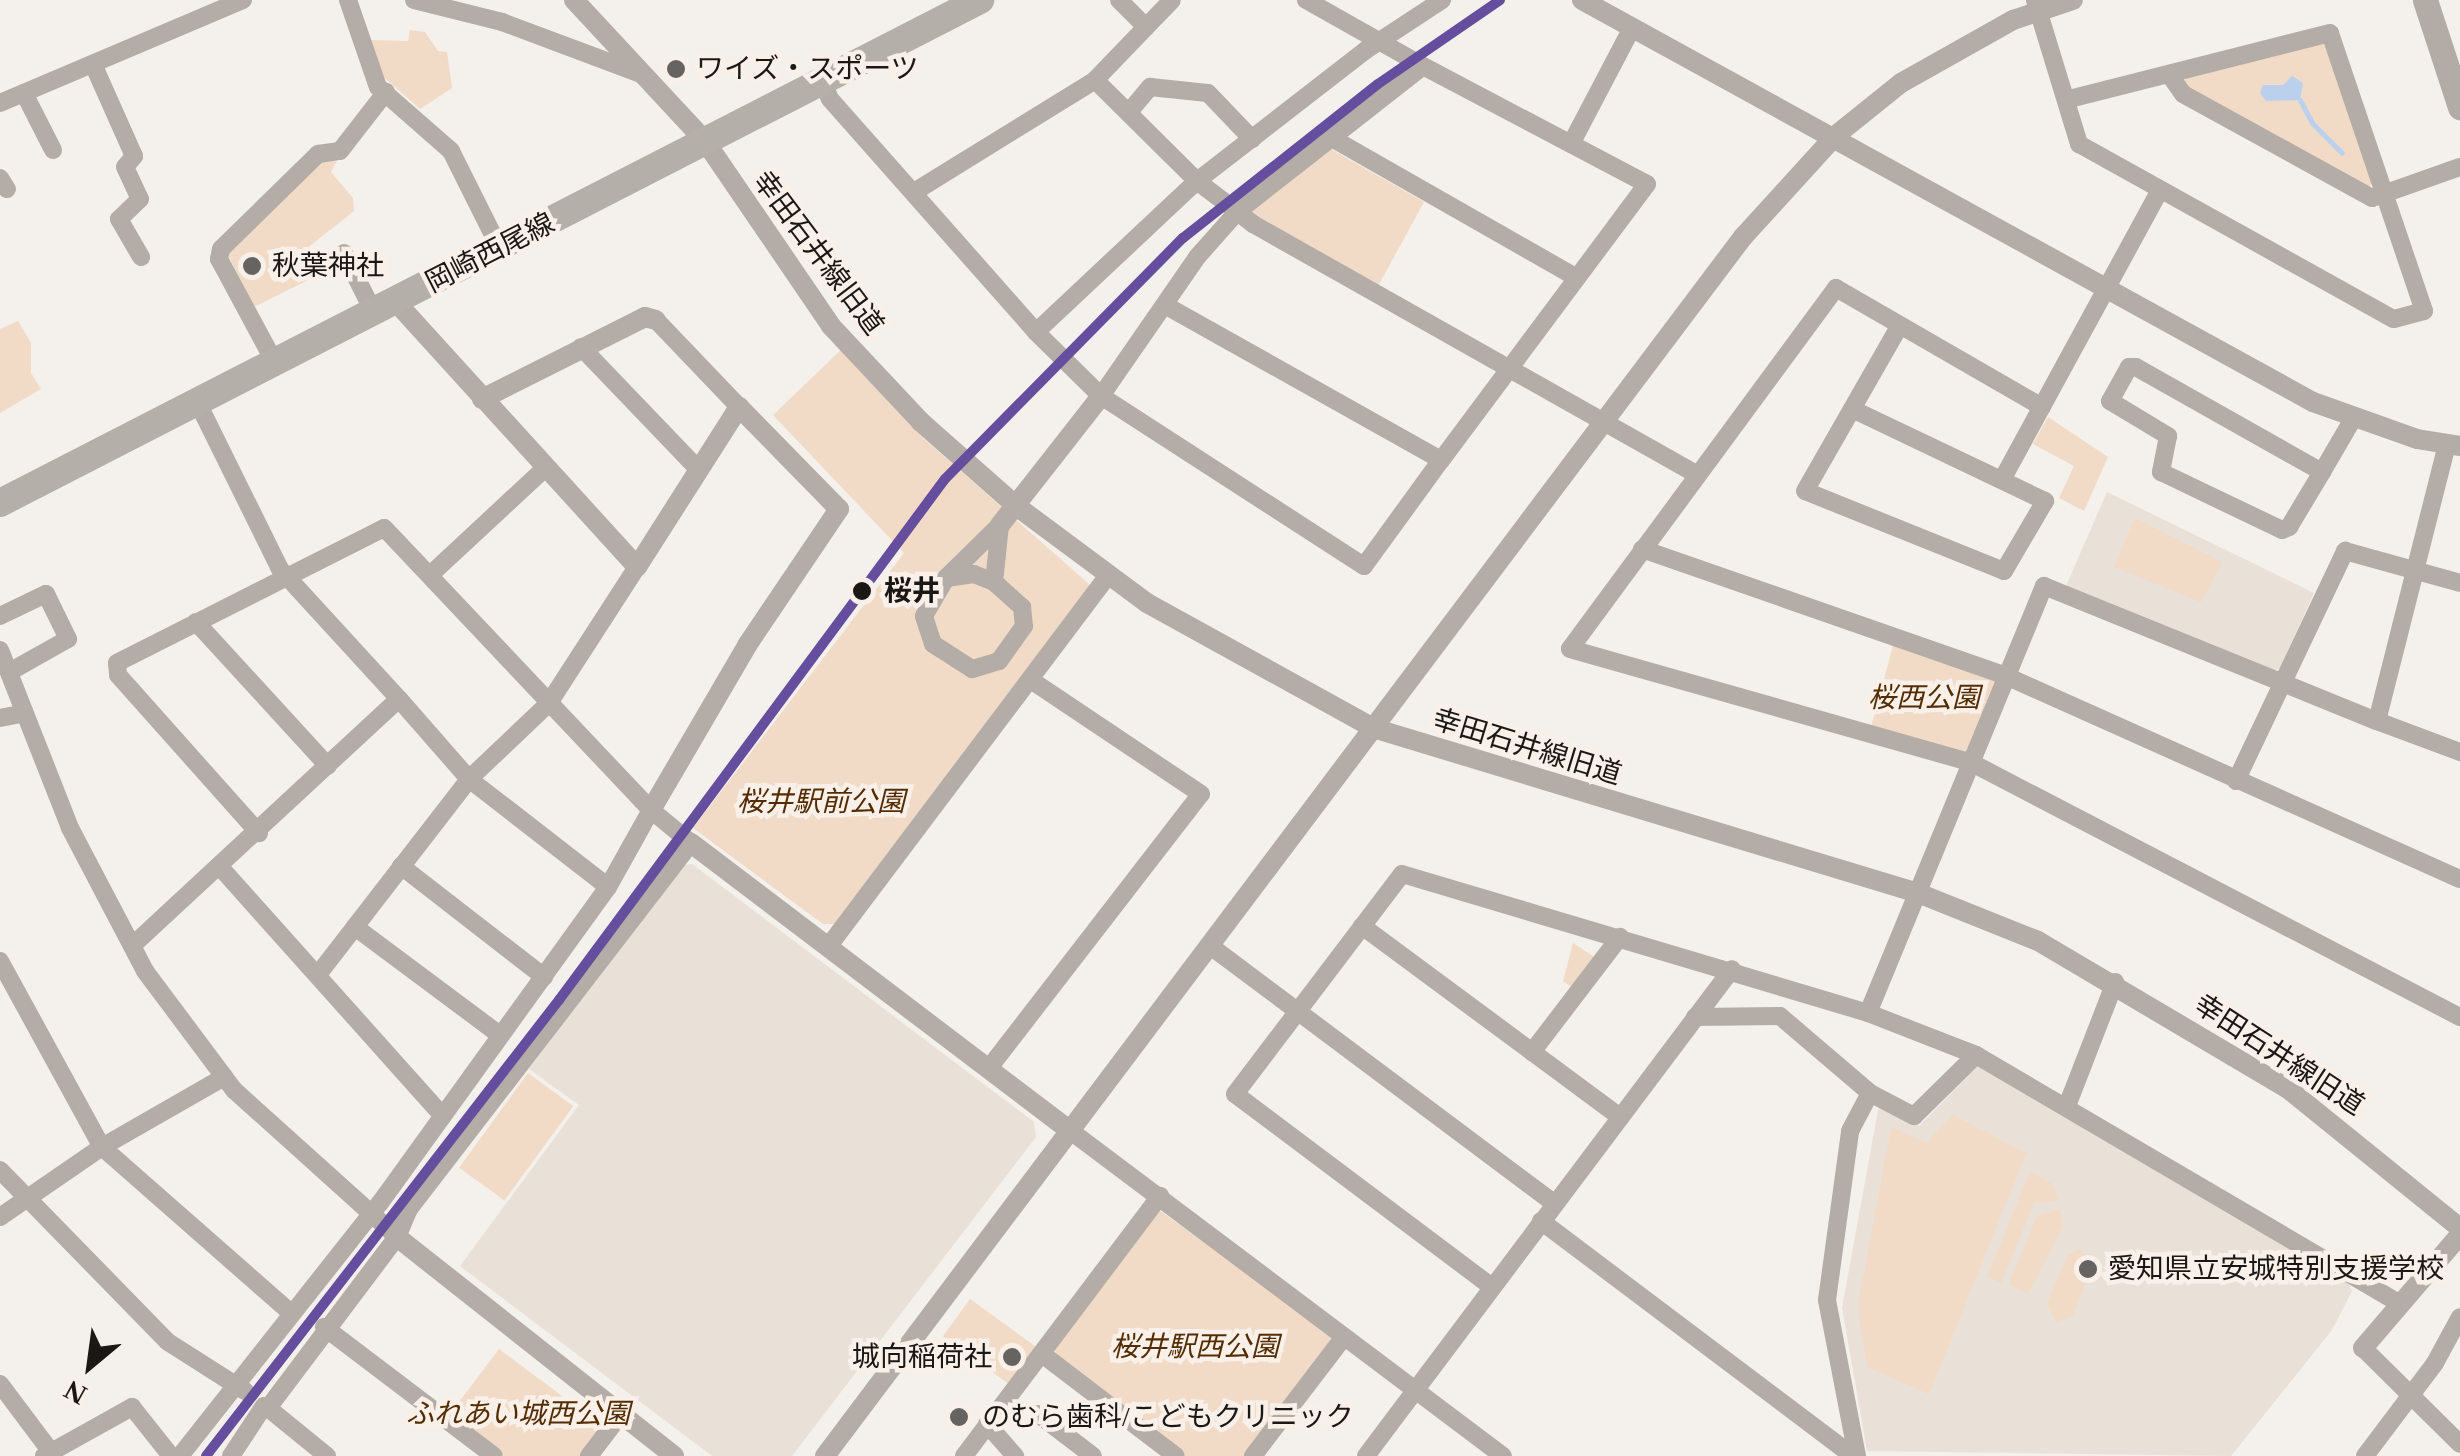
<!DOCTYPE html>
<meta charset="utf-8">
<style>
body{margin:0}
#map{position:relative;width:2460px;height:1456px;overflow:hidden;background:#f4f0ec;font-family:"Times New Roman","Noto Sans JP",serif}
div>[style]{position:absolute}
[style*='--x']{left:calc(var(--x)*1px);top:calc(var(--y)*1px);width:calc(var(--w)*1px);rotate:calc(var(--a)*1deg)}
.built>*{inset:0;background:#e9e0d8}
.green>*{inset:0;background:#f1dac6;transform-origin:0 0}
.water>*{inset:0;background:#bad0ed}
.stream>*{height:5px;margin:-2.5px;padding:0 2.5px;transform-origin:2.5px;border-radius:2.5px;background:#bad0ed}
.minor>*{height:18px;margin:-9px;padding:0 9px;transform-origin:9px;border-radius:9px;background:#b3aca7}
.tertiary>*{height:20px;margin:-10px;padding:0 10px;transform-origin:10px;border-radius:10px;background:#b3aca7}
.secondary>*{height:25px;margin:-12.5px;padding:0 12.5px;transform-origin:12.5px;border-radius:12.5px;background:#b2aba6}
.primary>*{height:28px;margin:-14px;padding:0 14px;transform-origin:14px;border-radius:14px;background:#b5afa9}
.rail-1>*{height:10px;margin:-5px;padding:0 5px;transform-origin:5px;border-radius:5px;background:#654e9e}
.dots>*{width:28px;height:28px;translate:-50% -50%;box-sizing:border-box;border:5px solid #f8f0e9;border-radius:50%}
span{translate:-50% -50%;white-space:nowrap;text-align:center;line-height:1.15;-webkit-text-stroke:9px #f8f0e9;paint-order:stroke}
.poi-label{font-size:28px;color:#1a1715}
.left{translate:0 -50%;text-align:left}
.right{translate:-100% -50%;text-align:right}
.street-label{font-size:28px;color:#1a1715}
.stop-label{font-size:28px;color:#1a1715;font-weight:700}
.park-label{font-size:28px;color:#542c00;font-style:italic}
.north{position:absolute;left:40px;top:1316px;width:100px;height:100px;-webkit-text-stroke:8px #f8f0e9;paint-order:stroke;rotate:209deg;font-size:28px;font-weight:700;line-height:40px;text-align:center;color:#1a1715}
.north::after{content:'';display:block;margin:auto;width:35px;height:45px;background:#1a1715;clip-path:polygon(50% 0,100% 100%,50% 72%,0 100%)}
</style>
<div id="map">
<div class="built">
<i style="clip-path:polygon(2107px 492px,2314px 593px,2280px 668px,2273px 671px,2066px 586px)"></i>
<i style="clip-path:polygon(692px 864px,1034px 1122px,1036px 1137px,792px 1456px,712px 1456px,460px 1266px,579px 1105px,529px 1069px,678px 866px)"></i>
<i style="clip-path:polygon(1978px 1066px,2348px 1282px,2352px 1291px,2332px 1330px,2231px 1456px,1867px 1451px,1842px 1308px,1879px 1105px,1919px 1126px)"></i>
</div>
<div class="green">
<i style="clip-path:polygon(410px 30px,425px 32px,438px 51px,447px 52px,452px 88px,420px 109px,378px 72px,368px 40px,408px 41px)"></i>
<i style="clip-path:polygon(2319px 40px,2329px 44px,2377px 181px,2365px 189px,2184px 86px,2186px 76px)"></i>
<i style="clip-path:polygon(1329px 148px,1424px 202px,1377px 288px,1245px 214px)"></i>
<i style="clip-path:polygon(339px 157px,331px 172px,353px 198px,354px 211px,306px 249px,316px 276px,254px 307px,226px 251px,326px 158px)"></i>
<i style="clip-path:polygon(18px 321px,31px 343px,31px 373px,41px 389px,0 413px,0 329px)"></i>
<i style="clip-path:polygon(841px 350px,921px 436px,1090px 585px,835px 924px,823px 924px,693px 828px,904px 553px,773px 415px)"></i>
<i style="clip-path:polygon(2048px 417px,2108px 457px,2084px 511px,2059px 498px,2074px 466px,2033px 444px)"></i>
<i style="clip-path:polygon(2135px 518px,2222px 562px,2201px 602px,2114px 567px)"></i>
<i style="clip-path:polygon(1894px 642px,1992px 675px,1998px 684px,1970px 757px,1871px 727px)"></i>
<i style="clip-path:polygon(1573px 943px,1596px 958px,1574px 989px,1563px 981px)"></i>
<i style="left:528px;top:1073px;width:56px;height:117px;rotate:36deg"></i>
<i style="clip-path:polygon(1953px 1115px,2026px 1153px,1929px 1394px,1867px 1367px,1858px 1306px,1891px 1127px,1927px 1143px)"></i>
<i style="clip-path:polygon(2030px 1172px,2054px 1185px,2058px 1201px,2034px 1203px,2001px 1283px,1987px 1277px)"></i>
<i style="clip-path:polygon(2060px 1209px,2063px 1227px,2028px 1294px,2009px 1284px,2037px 1216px)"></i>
<i style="clip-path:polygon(1159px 1210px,1332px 1334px,1333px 1343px,1248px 1456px,1186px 1456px,1056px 1357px,1055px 1349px)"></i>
<i style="clip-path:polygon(2080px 1249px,2093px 1264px,2073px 1315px,2057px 1323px,2047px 1304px,2068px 1255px)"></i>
<i style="left:970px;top:1299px;width:84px;height:46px;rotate:36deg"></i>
<i style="clip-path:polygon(499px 1349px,597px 1422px,599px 1433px,581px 1456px,504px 1456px,450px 1414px)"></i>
</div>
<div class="water">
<i style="clip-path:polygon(2292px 76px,2303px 83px,2300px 100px,2266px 101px,2260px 93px,2263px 85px,2283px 85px)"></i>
</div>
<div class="stream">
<i style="--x:2300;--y:100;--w:26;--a:62"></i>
<i style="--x:2312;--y:123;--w:42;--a:45"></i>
</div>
<div class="minor">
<i style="--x:348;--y:0;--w:92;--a:71"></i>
<i style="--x:378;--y:87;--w:97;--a:41.2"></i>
<i style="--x:451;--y:151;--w:107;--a:63.4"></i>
<i style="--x:414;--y:0;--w:91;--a:14"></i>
<i style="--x:502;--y:22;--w:152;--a:20.5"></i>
<i style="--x:1306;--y:0;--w:134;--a:29.4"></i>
<i style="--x:2035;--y:0;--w:151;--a:73"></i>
<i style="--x:2079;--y:144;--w:360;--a:29.1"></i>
<i style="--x:2394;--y:319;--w:31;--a:-15"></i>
<i style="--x:2424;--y:311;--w:293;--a:-108.7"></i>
<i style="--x:2330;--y:33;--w:272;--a:165.8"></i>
<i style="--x:1146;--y:27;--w:37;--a:-46"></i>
<i style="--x:93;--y:64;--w:101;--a:66"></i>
<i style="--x:134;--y:156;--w:14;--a:129"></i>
<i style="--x:125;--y:167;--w:35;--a:65"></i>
<i style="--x:140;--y:199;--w:29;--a:136"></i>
<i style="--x:119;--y:219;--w:44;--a:59.9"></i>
<i style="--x:2169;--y:74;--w:24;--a:55"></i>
<i style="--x:2183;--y:94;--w:216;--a:28.8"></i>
<i style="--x:2372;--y:198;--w:93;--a:-19.4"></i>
<i style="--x:1095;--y:80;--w:144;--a:44.7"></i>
<i style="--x:1197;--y:181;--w:71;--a:37.5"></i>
<i style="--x:1253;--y:224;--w:509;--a:29.44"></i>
<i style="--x:823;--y:82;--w:18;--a:68"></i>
<i style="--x:830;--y:99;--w:311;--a:48.5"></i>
<i style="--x:1036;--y:332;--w:91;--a:44.6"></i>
<i style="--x:1101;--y:396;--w:313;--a:32.9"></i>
<i style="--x:1364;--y:566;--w:131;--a:-54"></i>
<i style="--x:24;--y:93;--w:64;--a:63"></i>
<i style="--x:0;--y:103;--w:264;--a:-23"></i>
<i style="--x:1129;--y:112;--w:33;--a:-50"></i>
<i style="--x:1150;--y:87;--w:58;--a:5.9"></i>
<i style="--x:1208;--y:93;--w:64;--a:46.3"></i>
<i style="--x:1330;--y:137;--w:284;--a:29.7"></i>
<i style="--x:1571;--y:144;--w:131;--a:-62.3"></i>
<i style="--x:0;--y:178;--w:13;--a:58"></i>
<i style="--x:914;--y:192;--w:213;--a:-31.7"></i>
<i style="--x:1095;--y:80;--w:74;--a:-46.1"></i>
<i style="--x:1146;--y:27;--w:38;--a:-135"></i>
<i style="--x:344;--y:253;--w:67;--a:63.4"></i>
<i style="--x:656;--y:320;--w:120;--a:46.3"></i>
<i style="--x:1036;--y:332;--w:221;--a:-43.2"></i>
<i style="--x:1197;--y:181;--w:214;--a:-37.8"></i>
<i style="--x:1366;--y:50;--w:91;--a:-33.3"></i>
<i style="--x:581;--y:347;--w:169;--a:46.2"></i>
<i style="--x:275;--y:363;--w:118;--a:-118.3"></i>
<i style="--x:219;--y:259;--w:10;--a:-79"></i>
<i style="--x:221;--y:249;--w:136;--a:-44.4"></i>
<i style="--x:318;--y:154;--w:22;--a:-8"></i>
<i style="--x:340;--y:151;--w:75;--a:-52.1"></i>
<i style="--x:1101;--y:396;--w:170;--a:-55.3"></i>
<i style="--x:1198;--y:256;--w:59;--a:-48.4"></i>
<i style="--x:1237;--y:212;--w:236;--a:-38.1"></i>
<i style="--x:1423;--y:66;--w:253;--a:27.8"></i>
<i style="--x:1647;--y:184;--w:344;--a:126.7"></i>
<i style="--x:1441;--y:460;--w:314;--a:-150.7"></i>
<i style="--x:2042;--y:407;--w:238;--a:-150"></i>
<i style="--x:1836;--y:288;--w:448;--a:126.4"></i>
<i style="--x:1570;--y:649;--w:418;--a:15.8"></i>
<i style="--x:1972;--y:763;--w:550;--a:27.5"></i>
<i style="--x:1852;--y:409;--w:214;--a:25.5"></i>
<i style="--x:2045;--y:501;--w:81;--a:120.4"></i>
<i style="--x:2004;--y:571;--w:214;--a:-158.1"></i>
<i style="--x:1805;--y:491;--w:191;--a:-60.2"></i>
<i style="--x:2322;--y:472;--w:214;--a:-150.6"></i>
<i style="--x:2136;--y:367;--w:7;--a:180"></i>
<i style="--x:2129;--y:367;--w:39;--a:119"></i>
<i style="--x:2110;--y:401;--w:68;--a:31.1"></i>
<i style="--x:2168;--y:436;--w:37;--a:101"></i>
<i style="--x:2161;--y:472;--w:134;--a:25.6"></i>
<i style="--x:2282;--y:530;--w:8;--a:-23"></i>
<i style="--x:2289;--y:527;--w:64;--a:-59"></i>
<i style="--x:2322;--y:472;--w:61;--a:-59.7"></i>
<i style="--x:2003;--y:478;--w:328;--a:-61.4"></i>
<i style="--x:1000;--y:525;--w:57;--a:96"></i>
<i style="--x:994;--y:582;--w:38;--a:42"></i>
<i style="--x:1022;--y:607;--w:19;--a:84"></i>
<i style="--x:1024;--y:626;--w:43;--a:125.5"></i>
<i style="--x:999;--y:661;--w:28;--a:163"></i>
<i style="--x:972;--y:669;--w:46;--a:-147.3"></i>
<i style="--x:933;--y:644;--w:29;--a:-108"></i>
<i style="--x:924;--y:616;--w:44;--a:-59.9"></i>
<i style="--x:946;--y:578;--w:76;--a:-44.5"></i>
<i style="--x:1642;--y:549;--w:386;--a:19.2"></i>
<i style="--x:2006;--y:676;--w:497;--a:24.1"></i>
<i style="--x:430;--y:575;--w:157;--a:-42.9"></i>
<i style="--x:946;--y:578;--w:28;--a:-8"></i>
<i style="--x:974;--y:574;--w:22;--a:22"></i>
<i style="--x:0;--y:616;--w:51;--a:-25.6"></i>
<i style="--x:46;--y:594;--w:50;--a:63.9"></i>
<i style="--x:68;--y:639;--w:65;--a:150.7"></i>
<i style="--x:196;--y:622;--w:195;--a:47.5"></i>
<i style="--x:0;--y:650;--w:191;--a:68.5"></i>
<i style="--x:70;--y:828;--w:161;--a:62.3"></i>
<i style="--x:145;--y:971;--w:149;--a:53.2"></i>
<i style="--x:234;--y:1090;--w:219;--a:42"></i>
<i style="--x:399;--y:699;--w:106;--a:48.8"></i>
<i style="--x:469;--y:779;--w:176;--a:37.8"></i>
<i style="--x:0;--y:718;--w:25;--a:-11"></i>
<i style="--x:2377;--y:721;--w:89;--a:20.5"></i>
<i style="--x:2236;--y:781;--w:255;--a:-64.6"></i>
<i style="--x:2345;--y:551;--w:119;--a:15.5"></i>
<i style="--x:401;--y:866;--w:181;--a:37.8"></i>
<i style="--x:221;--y:868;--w:331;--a:48.2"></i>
<i style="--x:1362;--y:926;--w:321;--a:36.5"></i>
<i style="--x:355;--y:927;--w:181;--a:36.7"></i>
<i style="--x:133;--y:945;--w:362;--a:-42.8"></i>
<i style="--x:399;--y:699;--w:176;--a:-132.5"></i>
<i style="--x:280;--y:569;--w:185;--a:-116.3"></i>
<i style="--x:1209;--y:945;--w:431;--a:36.8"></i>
<i style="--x:828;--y:947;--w:463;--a:-53"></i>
<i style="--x:0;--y:961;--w:212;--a:61.3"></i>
<i style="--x:102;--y:1147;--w:252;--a:41.3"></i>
<i style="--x:320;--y:972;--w:244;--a:-52.3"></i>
<i style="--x:469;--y:779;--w:110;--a:-43.5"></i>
<i style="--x:549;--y:703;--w:162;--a:-57.1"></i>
<i style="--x:1695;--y:1017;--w:85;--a:-0.7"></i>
<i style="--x:1780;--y:1016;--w:118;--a:40.5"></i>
<i style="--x:1870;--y:1093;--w:50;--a:27.6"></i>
<i style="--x:1914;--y:1116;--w:87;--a:-44.5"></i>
<i style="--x:1976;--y:1055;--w:493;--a:30.4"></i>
<i style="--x:1532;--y:1052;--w:145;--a:-52.6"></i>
<i style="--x:1976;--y:1055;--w:116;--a:-158.7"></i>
<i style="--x:1868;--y:1013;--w:462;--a:-67.6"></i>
<i style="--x:2044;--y:586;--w:359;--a:22.1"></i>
<i style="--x:2377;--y:721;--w:286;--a:-75.8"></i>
<i style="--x:989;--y:1068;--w:346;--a:-52.3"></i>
<i style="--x:1201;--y:794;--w:203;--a:-146.2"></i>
<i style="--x:2067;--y:1106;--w:133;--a:-68.8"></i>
<i style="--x:1068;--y:1129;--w:544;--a:36.93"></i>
<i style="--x:0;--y:1170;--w:240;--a:45.7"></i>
<i style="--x:168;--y:1342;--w:91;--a:32.5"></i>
<i style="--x:0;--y:1217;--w:124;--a:-34.5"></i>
<i style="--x:102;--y:1147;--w:141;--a:-29.8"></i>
<i style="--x:1541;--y:1221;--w:391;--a:37"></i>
<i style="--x:1492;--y:1287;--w:321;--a:-143.1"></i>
<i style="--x:1235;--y:1094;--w:276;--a:-52.8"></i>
<i style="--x:1402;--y:874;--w:486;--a:16.6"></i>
<i style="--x:324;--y:1327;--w:213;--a:37.2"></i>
<i style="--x:2363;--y:1348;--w:136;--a:44.7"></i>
<i style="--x:1042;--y:1354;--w:168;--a:37.3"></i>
<i style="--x:0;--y:1384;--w:90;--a:53.1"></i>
<i style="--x:1038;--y:1414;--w:69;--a:37.4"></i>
<i style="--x:987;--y:1424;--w:43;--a:48.8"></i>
<i style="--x:44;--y:1456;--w:101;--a:-29.1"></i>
<i style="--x:132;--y:1407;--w:63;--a:51.5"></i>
<i style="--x:180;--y:1456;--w:323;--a:-51.7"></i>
<i style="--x:380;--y:1203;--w:390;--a:-54.2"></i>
<i style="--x:608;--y:887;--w:88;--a:-60.8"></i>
<i style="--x:651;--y:810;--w:388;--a:-133.4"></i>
<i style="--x:384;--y:528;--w:299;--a:153.2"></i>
<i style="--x:117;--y:663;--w:12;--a:85"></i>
<i style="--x:118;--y:675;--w:212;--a:48.3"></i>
<i style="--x:231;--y:1456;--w:60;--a:-56.6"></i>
<i style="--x:327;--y:1456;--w:76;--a:-140.9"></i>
<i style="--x:268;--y:1408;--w:214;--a:-53"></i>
<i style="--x:397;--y:1237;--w:30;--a:-67"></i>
<i style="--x:409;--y:1209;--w:462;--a:-52.4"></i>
<i style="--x:691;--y:843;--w:52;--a:-140.5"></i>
<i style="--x:589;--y:1456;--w:53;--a:-52.7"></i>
<i style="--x:964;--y:1456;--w:326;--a:-53"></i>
<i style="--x:1253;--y:1456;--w:150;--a:-52.6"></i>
<i style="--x:1366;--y:1456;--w:609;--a:-53.07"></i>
<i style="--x:1857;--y:1456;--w:159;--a:-100.9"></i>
<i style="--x:1827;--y:1300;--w:171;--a:-82.2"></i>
<i style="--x:1850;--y:1131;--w:43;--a:-62.2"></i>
<i style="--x:2365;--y:1456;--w:116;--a:-53"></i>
<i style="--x:2435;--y:1363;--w:52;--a:-61.5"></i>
</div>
<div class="tertiary">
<i style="--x:574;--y:0;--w:192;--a:47.1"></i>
<i style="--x:705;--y:141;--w:224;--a:55.7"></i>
<i style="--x:831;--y:326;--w:132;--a:46.8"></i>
<i style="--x:921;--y:422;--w:125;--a:41.4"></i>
<i style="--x:1015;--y:505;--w:164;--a:36.6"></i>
<i style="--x:1147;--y:603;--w:258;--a:28.9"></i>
<i style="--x:1373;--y:728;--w:569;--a:16.84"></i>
<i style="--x:1918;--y:893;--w:129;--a:21.8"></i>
<i style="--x:2038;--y:941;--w:289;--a:30.6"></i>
<i style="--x:2287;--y:1088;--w:223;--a:39"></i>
<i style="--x:1582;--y:0;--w:834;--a:28.81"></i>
<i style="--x:2313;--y:402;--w:110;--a:19.6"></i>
<i style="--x:2417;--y:439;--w:44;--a:9.2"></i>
<i style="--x:396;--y:302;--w:358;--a:47.7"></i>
<i style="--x:637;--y:567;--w:190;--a:-57.5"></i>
<i style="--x:739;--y:407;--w:143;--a:45.6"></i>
<i style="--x:839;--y:509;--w:163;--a:124"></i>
<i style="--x:748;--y:644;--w:192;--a:120.3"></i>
<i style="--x:482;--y:399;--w:182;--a:-26.7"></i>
<i style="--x:645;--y:317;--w:11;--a:15"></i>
<i style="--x:1000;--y:525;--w:164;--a:-51.9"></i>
<i style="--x:691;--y:843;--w:473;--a:37.2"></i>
<i style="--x:397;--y:1237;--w:353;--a:38.3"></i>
<i style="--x:2363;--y:1348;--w:149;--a:-49.4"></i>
<i style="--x:825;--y:1456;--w:1526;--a:-53.02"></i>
<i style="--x:1743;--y:237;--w:137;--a:-47.7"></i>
<i style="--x:1835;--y:136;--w:85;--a:-38.8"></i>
<i style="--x:1901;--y:83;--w:129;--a:-29.4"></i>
<i style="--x:2013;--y:20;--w:63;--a:-18.4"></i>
</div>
<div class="secondary">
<i style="--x:2425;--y:0;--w:113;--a:71.9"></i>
</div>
<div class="primary">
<i style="--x:0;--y:503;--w:1102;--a:-27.17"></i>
</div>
<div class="rail-1">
<i style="--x:206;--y:1456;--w:577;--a:-52.26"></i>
<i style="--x:559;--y:1000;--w:648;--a:-53.47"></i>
<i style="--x:945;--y:479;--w:339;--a:-45.4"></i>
<i style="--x:1183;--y:238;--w:248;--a:-38.3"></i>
<i style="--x:1378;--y:84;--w:148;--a:-34.5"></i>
</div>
<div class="dots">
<i style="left:676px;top:69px;background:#666360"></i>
<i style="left:252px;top:266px;background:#666360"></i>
<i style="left:862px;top:591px;background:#1a1715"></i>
<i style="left:2088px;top:1269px;background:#666360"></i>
<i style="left:1012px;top:1357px;background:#666360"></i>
<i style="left:959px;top:1417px;background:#666360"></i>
</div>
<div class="poi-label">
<span class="left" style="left:696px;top:69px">ワイズ・スポーツ</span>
<span class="left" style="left:272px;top:266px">秋葉神社</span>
<span class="left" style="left:2108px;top:1269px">愛知県立安城特別支援学校</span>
<span class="right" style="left:992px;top:1357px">城向稲荷社</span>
<span class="left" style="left:982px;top:1417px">のむら歯科/こどもクリニック</span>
</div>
<div class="street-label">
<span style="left:490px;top:253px;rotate:-27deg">岡崎西尾線</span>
<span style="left:818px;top:253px;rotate:53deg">幸田石井線旧道</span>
<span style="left:1527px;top:747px;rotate:17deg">幸田石井線旧道</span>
<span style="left:2279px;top:1055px;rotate:33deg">幸田石井線旧道</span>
</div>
<div class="stop-label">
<span class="left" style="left:884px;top:591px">桜井</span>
</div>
<div class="park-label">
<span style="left:1924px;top:698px">桜西公園</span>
<span style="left:821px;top:802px">桜井駅前公園</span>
<span style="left:1195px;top:1347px">桜井駅西公園</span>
<span style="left:518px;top:1414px">ふれあい城西公園</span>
</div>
<div class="north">N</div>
</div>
